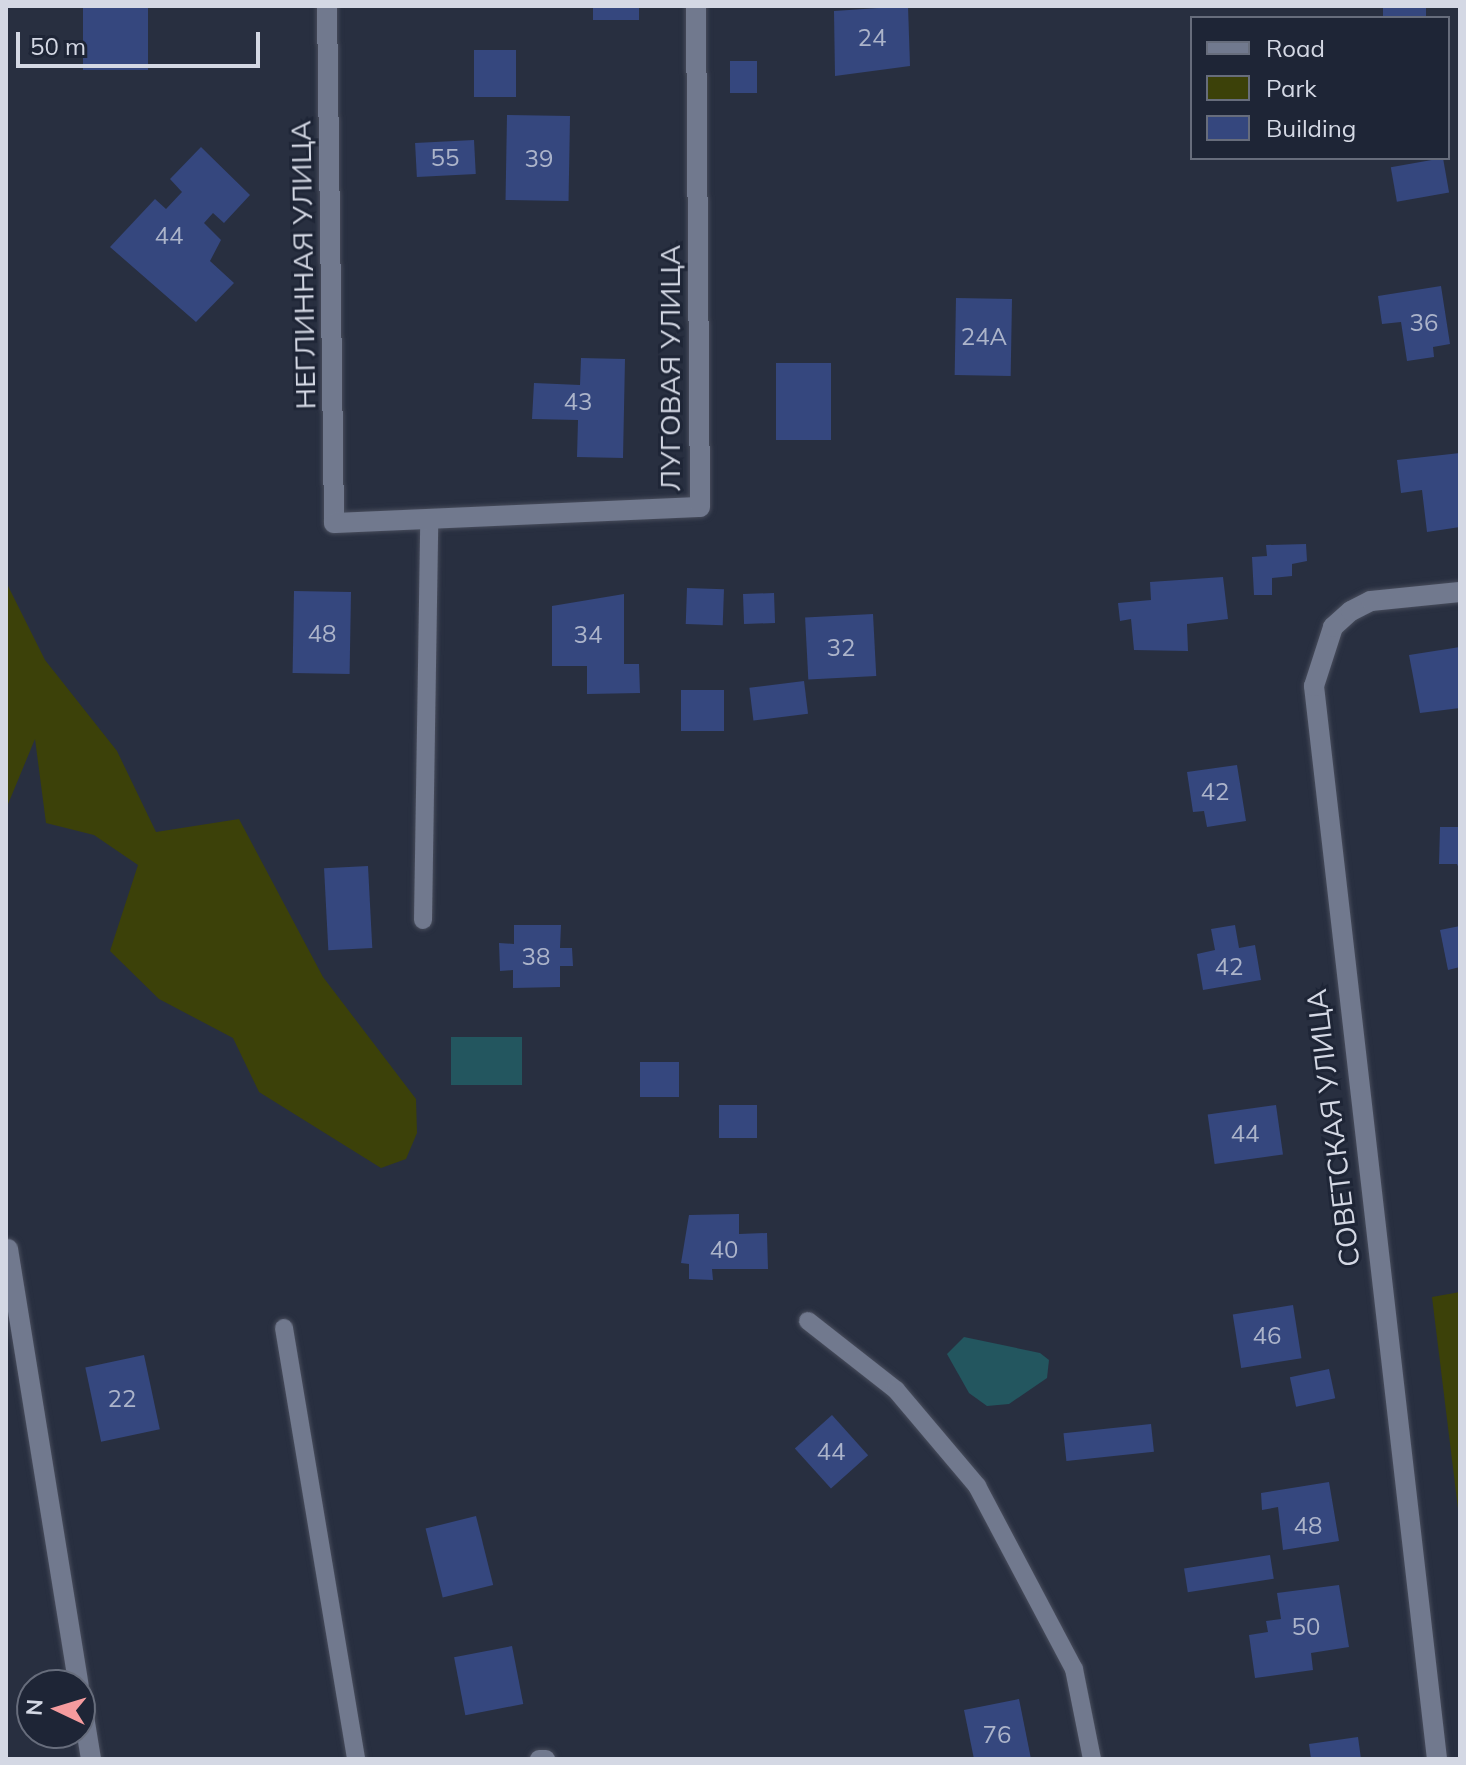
<!DOCTYPE html>
<meta charset="utf-8">
<style>
body{margin:0}
#map{position:relative;width:1466px;height:1765px;overflow:hidden;background:#282f40;font-family:Mulish,sans-serif}
div>[style]{position:absolute}
[style*='--x']{left:calc(var(--x)*1px);top:calc(var(--y)*1px);width:calc(var(--w)*1px);rotate:calc(var(--a)*1deg)}
.green>*{inset:0;background:#3c4109}
.water>*{inset:0;background:#23565f;transform-origin:0 0}
.building>*{inset:0;background:#35477e;transform-origin:0 0}
.roads{filter:drop-shadow(0 0 2px #484d5c) drop-shadow(0 0 2px #484d5c)}
.service>*{height:18px;margin:-9px;padding:0 9px;transform-origin:9px;border-radius:9px;background:#71798e}
.minor>*{height:20px;margin:-10px;padding:0 10px;transform-origin:10px;border-radius:10px;background:#71798e}
span{translate:-50% -50%;white-space:nowrap;text-align:center;line-height:1.15;-webkit-text-stroke:6px #1e2536;paint-order:stroke}
.number-label{font-size:24px;color:#acb4ca}
.number-label span{-webkit-text-stroke-width:0}
.street-label{font-size:28px;color:#d4d8e4}
.frame{position:absolute;inset:0;border:8px solid #d4d8e4;pointer-events:none}
.legend{position:absolute;left:1190px;top:16px;width:260px;height:144px;box-sizing:border-box;background:#1e2536;border:2px solid #676d7c;margin:0;padding:10px 14px;list-style:none;font-size:24px;color:#d4d8e4}
.legend li{display:flex;align-items:center;gap:16px;height:40px}
.legend b{width:40px;border:2px solid #676d7c}
.north{position:absolute;left:16px;top:1669px;width:80px;height:80px;box-sizing:border-box;background:#1e2536;border:2px solid #676d7c;border-radius:50%;rotate:274deg;font-size:22px;font-weight:700;line-height:32px;text-align:center;color:#d4d8e4}
.north::after{content:'';display:block;margin:auto;width:28px;height:36px;background:#f59b9e;clip-path:polygon(50% 0,100% 100%,50% 72%,0 100%)}
.scale{position:absolute;left:16px;top:32px;width:244px;height:36px;box-sizing:border-box;border:4px solid #d4d8e4;border-top:0;padding-left:10px;font-size:24px;line-height:28px;white-space:nowrap;color:#d4d8e4;-webkit-text-stroke:6px #1e2536;paint-order:stroke}
</style>
<div id="map">
<div class="green">
<i style="clip-path:polygon(6px 582px,45px 660px,117px 751px,156px 832px,239px 819px,323px 977px,416px 1099px,417px 1133px,406px 1159px,381px 1168px,259px 1092px,233px 1038px,159px 999px,110px 951px,138px 865px,94px 835px,46px 823px,35px 739px,6px 809px)"></i>
<i style="clip-path:polygon(1460px 1292px,1460px 1525px,1432px 1297px)"></i>
</div>
<div class="water">
<i style="left:522px;top:1037px;width:48px;height:71px;rotate:90deg"></i>
<i style="clip-path:polygon(964px 1337px,1040px 1353px,1049px 1360px,1047px 1378px,1009px 1404px,987px 1406px,969px 1393px,947px 1354px)"></i>
</div>
<div class="building">
<i style="left:83px;top:6px;width:65px;height:64px"></i>
<i style="left:593px;top:6px;width:46px;height:14px"></i>
<i style="clip-path:polygon(908px 6px,910px 66px,835px 76px,834px 11px)"></i>
<i style="left:1383px;top:6px;width:43px;height:12px"></i>
<i style="left:474px;top:50px;width:42px;height:47px"></i>
<i style="left:757px;top:61px;width:32px;height:27px;rotate:90deg"></i>
<i style="left:570px;top:116px;width:85px;height:63px;rotate:91deg"></i>
<i style="left:474px;top:140px;width:34px;height:59px;rotate:87deg"></i>
<i style="clip-path:polygon(201px 147px,250px 195px,224px 223px,213px 213px,204px 223px,221px 240px,210px 261px,234px 283px,196px 322px,110px 247px,155px 199px,166px 209px,182px 192px,170px 179px)"></i>
<i style="left:1443px;top:158px;width:35px;height:53px;rotate:80deg"></i>
<i style="clip-path:polygon(1441px 286px,1450px 344px,1433px 347px,1434px 357px,1407px 361px,1401px 322px,1382px 324px,1378px 296px)"></i>
<i style="left:956px;top:298px;width:56px;height:77px;rotate:1deg"></i>
<i style="clip-path:polygon(581px 358px,625px 359px,623px 458px,577px 457px,578px 420px,532px 419px,534px 383px,580px 385px)"></i>
<i style="left:776px;top:363px;width:55px;height:77px"></i>
<i style="clip-path:polygon(1460px 453px,1460px 527px,1427px 532px,1422px 490px,1401px 493px,1397px 460px)"></i>
<i style="clip-path:polygon(1306px 544px,1307px 561px,1292px 564px,1292px 576px,1272px 578px,1272px 595px,1254px 595px,1252px 557px,1267px 556px,1266px 545px)"></i>
<i style="clip-path:polygon(1223px 577px,1228px 619px,1187px 624px,1188px 651px,1134px 650px,1131px 619px,1120px 621px,1118px 603px,1151px 600px,1150px 582px)"></i>
<i style="left:687px;top:588px;width:37px;height:36px;rotate:2deg"></i>
<i style="left:351px;top:592px;width:82px;height:57px;rotate:91deg"></i>
<i style="left:774px;top:593px;width:30px;height:31px;rotate:88deg"></i>
<i style="clip-path:polygon(624px 594px,624px 664px,639px 664px,640px 693px,587px 694px,587px 666px,552px 666px,552px 606px)"></i>
<i style="left:873px;top:614px;width:62px;height:68px;rotate:87deg"></i>
<i style="clip-path:polygon(1460px 647px,1460px 708px,1420px 713px,1409px 655px)"></i>
<i style="left:804px;top:681px;width:33px;height:55px;rotate:83deg"></i>
<i style="left:681px;top:690px;width:43px;height:41px"></i>
<i style="clip-path:polygon(1237px 765px,1246px 821px,1207px 827px,1204px 811px,1193px 812px,1187px 772px)"></i>
<i style="clip-path:polygon(1440px 827px,1460px 827px,1460px 871px,1457px 864px,1439px 864px)"></i>
<i style="left:368px;top:866px;width:82px;height:44px;rotate:87deg"></i>
<i style="clip-path:polygon(514px 925px,561px 925px,560px 948px,572px 948px,573px 966px,560px 966px,560px 987px,513px 988px,513px 970px,500px 971px,499px 943px,514px 944px)"></i>
<i style="clip-path:polygon(1235px 925px,1239px 948px,1255px 945px,1261px 980px,1203px 990px,1197px 954px,1215px 950px,1211px 929px)"></i>
<i style="clip-path:polygon(1460px 926px,1460px 967px,1448px 970px,1440px 930px)"></i>
<i style="left:640px;top:1062px;width:39px;height:35px"></i>
<i style="left:757px;top:1105px;width:33px;height:38px;rotate:90deg"></i>
<i style="left:1276px;top:1105px;width:50px;height:69px;rotate:82deg"></i>
<i style="clip-path:polygon(739px 1214px,739px 1234px,767px 1233px,768px 1269px,712px 1269px,713px 1280px,689px 1279px,689px 1264px,681px 1263px,689px 1215px)"></i>
<i style="left:1293px;top:1305px;width:54px;height:61px;rotate:81deg"></i>
<i style="left:144px;top:1355px;width:76px;height:60px;rotate:78deg"></i>
<i style="left:1329px;top:1369px;width:30px;height:40px;rotate:78deg"></i>
<i style="left:832px;top:1415px;width:54px;height:50px;rotate:48deg"></i>
<i style="left:1151px;top:1424px;width:28px;height:88px;rotate:84deg"></i>
<i style="clip-path:polygon(1329px 1482px,1339px 1541px,1283px 1550px,1278px 1507px,1262px 1510px,1261px 1493px)"></i>
<i style="left:476px;top:1516px;width:71px;height:52px;rotate:76deg"></i>
<i style="left:1270px;top:1555px;width:24px;height:87px;rotate:81deg"></i>
<i style="clip-path:polygon(1339px 1585px,1349px 1647px,1311px 1653px,1313px 1670px,1255px 1678px,1249px 1635px,1268px 1632px,1266px 1621px,1281px 1619px,1277px 1593px)"></i>
<i style="left:512px;top:1646px;width:59px;height:59px;rotate:79deg"></i>
<i style="clip-path:polygon(1019px 1699px,1031px 1759px,974px 1759px,964px 1710px)"></i>
<i style="clip-path:polygon(1358px 1737px,1361px 1759px,1311px 1759px,1309px 1744px)"></i>
</div>
<div class="roads">
<div class="service">
<i style="--x:423;--y:920;--w:399;--a:-89.1"></i>
<i style="--x:808;--y:1321;--w:112;--a:38.1"></i>
<i style="--x:896;--y:1390;--w:126;--a:49.8"></i>
<i style="--x:977;--y:1486;--w:207;--a:62.1"></i>
<i style="--x:1074;--y:1669;--w:92;--a:78.7"></i>
<i style="--x:284;--y:1328;--w:437;--a:80.5"></i>
<i style="--x:539;--y:1759;--w:7;--a:0"></i>
</div>
<div class="minor">
<i style="--x:327;--y:6;--w:517;--a:89.22"></i>
<i style="--x:334;--y:523;--w:366;--a:-2.5"></i>
<i style="--x:700;--y:507;--w:501;--a:-90.46"></i>
<i style="--x:8;--y:1249;--w:442;--a:80.8"></i>
<i style="--x:80;--y:1692;--w:68;--a:80.7"></i>
<i style="--x:1437;--y:1759;--w:1080;--a:-96.54"></i>
<i style="--x:1314;--y:686;--w:62;--a:-72.1"></i>
<i style="--x:1333;--y:627;--w:24;--a:-42"></i>
<i style="--x:1351;--y:611;--w:22;--a:-27"></i>
<i style="--x:1371;--y:601;--w:89;--a:-5.8"></i>
</div>
</div>
<div class="number-label">
<span style="left:872px;top:38px">24</span>
<span style="left:445px;top:158px">55</span>
<span style="left:539px;top:159px">39</span>
<span style="left:169px;top:236px">44</span>
<span style="left:1424px;top:323px">36</span>
<span style="left:984px;top:337px">24А</span>
<span style="left:578px;top:402px">43</span>
<span style="left:322px;top:634px">48</span>
<span style="left:588px;top:635px">34</span>
<span style="left:841px;top:648px">32</span>
<span style="left:1215px;top:792px">42</span>
<span style="left:536px;top:957px">38</span>
<span style="left:1229px;top:967px">42</span>
<span style="left:1245px;top:1134px">44</span>
<span style="left:724px;top:1250px">40</span>
<span style="left:1267px;top:1336px">46</span>
<span style="left:122px;top:1399px">22</span>
<span style="left:831px;top:1452px">44</span>
<span style="left:1308px;top:1526px">48</span>
<span style="left:1306px;top:1627px">50</span>
<span style="left:997px;top:1735px">76</span>
</div>
<div class="street-label">
<span style="left:303px;top:265px;rotate:-91deg">НЕГЛИННАЯ УЛИЦА</span>
<span style="left:670px;top:368px;rotate:-90deg">ЛУГОВАЯ УЛИЦА</span>
<span style="left:1333px;top:1128px;rotate:-97deg">СОВЕТСКАЯ УЛИЦА</span>
</div>
<div class="frame"></div>
<ul class="legend">
<li><b style="height:10px;background:#71798e"></b>Road</li>
<li><b style="height:22px;background:#3c4109"></b>Park</li>
<li><b style="height:22px;background:#35477e"></b>Building</li>
</ul>
<div class="north">N</div>
<div class="scale">50 m</div>
</div>
